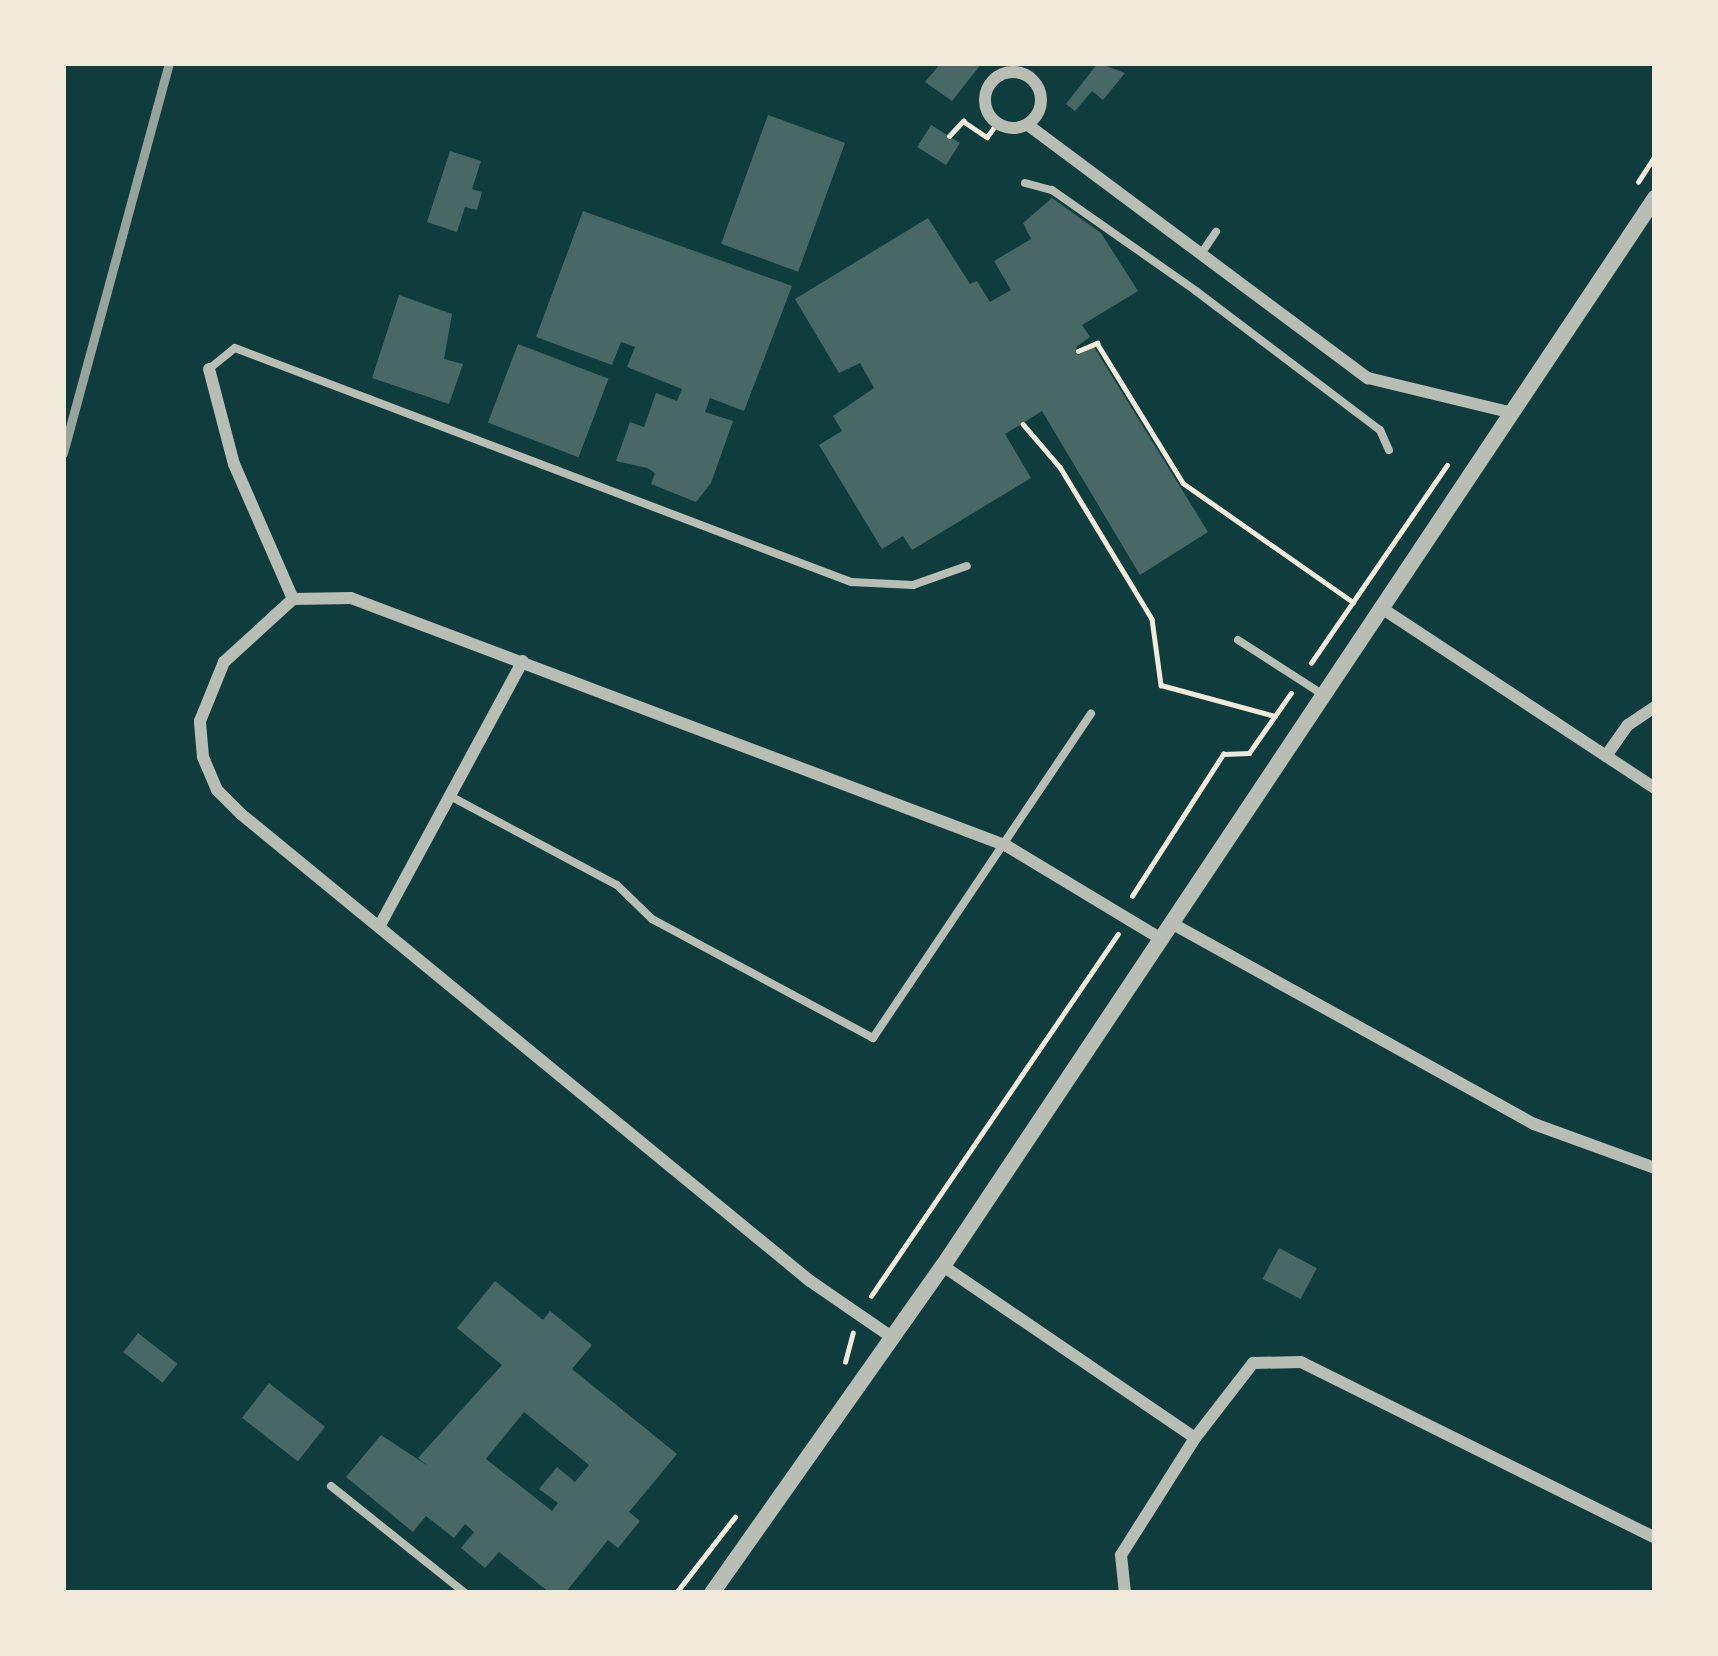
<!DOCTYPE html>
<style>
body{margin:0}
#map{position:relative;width:1718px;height:1656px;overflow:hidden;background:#0f3d3e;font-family:Inter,sans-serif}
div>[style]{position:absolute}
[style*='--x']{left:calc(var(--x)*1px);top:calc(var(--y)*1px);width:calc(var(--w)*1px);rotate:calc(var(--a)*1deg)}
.building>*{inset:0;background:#486865;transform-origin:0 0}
.path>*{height:4.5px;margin:-2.25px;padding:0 2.25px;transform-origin:2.25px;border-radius:2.25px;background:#f1e9da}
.service>*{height:8px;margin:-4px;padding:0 4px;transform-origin:4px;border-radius:4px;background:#b8beb3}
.minor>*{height:12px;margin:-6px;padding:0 6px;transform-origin:6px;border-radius:6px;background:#b8beb3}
.minor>.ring{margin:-6px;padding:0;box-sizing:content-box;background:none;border:12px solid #b8beb3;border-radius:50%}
.tertiary>*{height:16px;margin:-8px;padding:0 8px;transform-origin:8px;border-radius:8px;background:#b8beb3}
.rail>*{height:9px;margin:-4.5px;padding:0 4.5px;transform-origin:4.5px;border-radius:4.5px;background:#97a49c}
span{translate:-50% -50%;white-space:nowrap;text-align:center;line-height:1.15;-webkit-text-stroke:9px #f1e9da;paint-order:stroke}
.frame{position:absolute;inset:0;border:66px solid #f1e9da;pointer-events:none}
</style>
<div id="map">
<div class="building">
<i style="clip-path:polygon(941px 63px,982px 63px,952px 101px,925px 82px)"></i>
<i style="clip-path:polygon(1098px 63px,1125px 73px,1103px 100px,1092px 91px,1075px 111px,1066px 104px)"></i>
<i style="left:768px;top:115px;width:82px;height:137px;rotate:20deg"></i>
<i style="left:931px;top:125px;width:34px;height:26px;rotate:32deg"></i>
<i style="clip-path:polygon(450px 151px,481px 161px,472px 189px,482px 192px,477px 210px,465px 207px,457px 232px,427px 222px)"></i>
<i style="clip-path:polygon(1052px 198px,1101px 233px,1138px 291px,1082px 325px,1090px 337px,1076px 347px,1080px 354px,1094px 347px,1208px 532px,1140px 575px,1042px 411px,1005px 434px,1031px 478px,912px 550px,903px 536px,882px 549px,819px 445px,842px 431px,833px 416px,874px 388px,860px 363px,839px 373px,795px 299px,928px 218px,970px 284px,977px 281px,990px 302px,1011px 290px,994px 261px,1031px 239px,1023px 223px)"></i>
<i style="clip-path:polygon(583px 211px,792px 286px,744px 411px,710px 398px,705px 412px,733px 421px,711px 483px,696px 502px,651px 484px,655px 473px,647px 468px,616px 461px,630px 422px,644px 427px,656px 393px,677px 401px,682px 389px,627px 367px,635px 347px,621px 342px,612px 365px,536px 337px)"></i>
<i style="clip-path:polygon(399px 295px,452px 314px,444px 359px,463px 364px,449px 404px,372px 378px)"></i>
<i style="left:518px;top:344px;width:97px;height:84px;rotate:21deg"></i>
<i style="left:1279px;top:1248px;width:43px;height:35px;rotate:28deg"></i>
<i style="clip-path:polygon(evenodd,495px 1281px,543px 1320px,550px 1311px,592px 1345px,572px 1369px,677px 1454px,629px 1512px,640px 1521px,618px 1548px,608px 1540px,565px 1593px,550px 1593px,499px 1552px,485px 1568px,461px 1548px,474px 1532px,465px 1524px,454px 1538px,426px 1516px,413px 1532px,346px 1477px,381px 1435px,428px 1466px,418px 1458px,502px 1365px,457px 1328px,495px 1281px,524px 1412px,589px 1465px,575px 1482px,557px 1467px,539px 1489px,558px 1503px,552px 1511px,486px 1459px,524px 1412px)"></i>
<i style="left:138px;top:1333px;width:50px;height:24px;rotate:38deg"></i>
<i style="left:269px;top:1383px;width:71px;height:44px;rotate:38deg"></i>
</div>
<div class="path">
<i style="--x:949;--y:136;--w:21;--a:-47"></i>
<i style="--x:963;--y:121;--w:29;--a:34"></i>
<i style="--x:987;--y:137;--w:17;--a:-54"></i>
<i style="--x:1638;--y:182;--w:31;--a:-57"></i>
<i style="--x:1078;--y:351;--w:21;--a:-23"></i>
<i style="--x:1097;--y:343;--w:164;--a:58.4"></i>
<i style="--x:1183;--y:483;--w:208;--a:35"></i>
<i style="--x:1023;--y:424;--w:57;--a:49.3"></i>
<i style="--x:1060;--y:467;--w:178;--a:58.8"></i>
<i style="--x:1152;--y:619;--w:67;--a:82.2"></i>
<i style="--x:1161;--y:685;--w:118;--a:15.2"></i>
<i style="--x:1311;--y:663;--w:240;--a:-55.5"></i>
<i style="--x:1132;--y:896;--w:169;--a:-57.3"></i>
<i style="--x:1223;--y:754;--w:26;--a:-2"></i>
<i style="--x:1249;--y:753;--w:73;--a:-55"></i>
<i style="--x:871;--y:1296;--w:438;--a:-55.7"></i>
<i style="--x:845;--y:1362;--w:30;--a:-75"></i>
<i style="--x:676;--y:1593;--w:96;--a:-52.2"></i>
</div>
<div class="service">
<i style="--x:1025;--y:183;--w:28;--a:15"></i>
<i style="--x:1052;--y:190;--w:176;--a:35"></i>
<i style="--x:1196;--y:291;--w:231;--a:37.1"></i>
<i style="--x:1380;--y:430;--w:22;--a:66"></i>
<i style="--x:1201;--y:254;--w:27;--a:-56"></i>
<i style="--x:209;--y:369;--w:33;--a:-39"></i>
<i style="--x:235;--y:348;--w:659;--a:20.8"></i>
<i style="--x:851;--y:582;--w:62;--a:2.8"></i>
<i style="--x:913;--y:585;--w:57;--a:-19.4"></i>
<i style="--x:1238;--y:640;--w:100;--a:32.7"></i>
<i style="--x:450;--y:796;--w:189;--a:28.1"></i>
<i style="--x:617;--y:885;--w:49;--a:44.2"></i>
<i style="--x:652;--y:919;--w:251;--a:28.3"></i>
<i style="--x:873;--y:1038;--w:391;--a:-56.1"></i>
<i style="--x:331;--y:1486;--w:171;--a:38.6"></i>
</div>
<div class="minor">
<i class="ring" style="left:985px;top:72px;width:44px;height:44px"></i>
<i style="--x:1028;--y:125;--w:424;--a:36.7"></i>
<i style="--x:1368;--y:378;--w:149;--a:13.6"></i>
<i style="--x:209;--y:369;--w:98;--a:75.3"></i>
<i style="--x:234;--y:464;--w:147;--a:66.4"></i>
<i style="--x:1380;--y:607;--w:329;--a:33.4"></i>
<i style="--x:1606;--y:756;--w:38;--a:-55"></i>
<i style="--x:1628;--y:725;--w:32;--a:-34"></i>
<i style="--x:1173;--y:924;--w:413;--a:29"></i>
<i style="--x:1534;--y:1124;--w:129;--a:20"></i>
<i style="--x:380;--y:925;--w:300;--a:-61.6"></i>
<i style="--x:943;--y:1266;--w:305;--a:34.3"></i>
<i style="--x:1195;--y:1438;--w:138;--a:122.3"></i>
<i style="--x:1121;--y:1555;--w:38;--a:84"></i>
<i style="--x:893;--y:1338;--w:101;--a:-145.5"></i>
<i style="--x:810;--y:1281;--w:736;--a:-140.62"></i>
<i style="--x:241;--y:814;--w:34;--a:-135"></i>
<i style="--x:217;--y:790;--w:36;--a:-113"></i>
<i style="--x:203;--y:757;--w:36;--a:-95"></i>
<i style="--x:200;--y:721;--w:64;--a:-67.9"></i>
<i style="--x:224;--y:662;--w:93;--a:-42.4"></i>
<i style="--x:293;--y:599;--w:58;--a:-1"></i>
<i style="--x:351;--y:598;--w:701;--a:20.71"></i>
<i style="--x:1007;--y:846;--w:182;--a:31.1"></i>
<i style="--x:1195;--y:1438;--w:95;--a:-52.3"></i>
<i style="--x:1253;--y:1363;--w:48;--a:-1.2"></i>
<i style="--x:1301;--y:1362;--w:395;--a:26.4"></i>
</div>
<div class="tertiary">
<i style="--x:712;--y:1593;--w:400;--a:-54.8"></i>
<i style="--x:943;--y:1266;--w:1284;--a:-56.31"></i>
</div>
<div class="rail">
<i style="--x:63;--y:453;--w:404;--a:-74.8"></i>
</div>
<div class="frame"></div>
</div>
